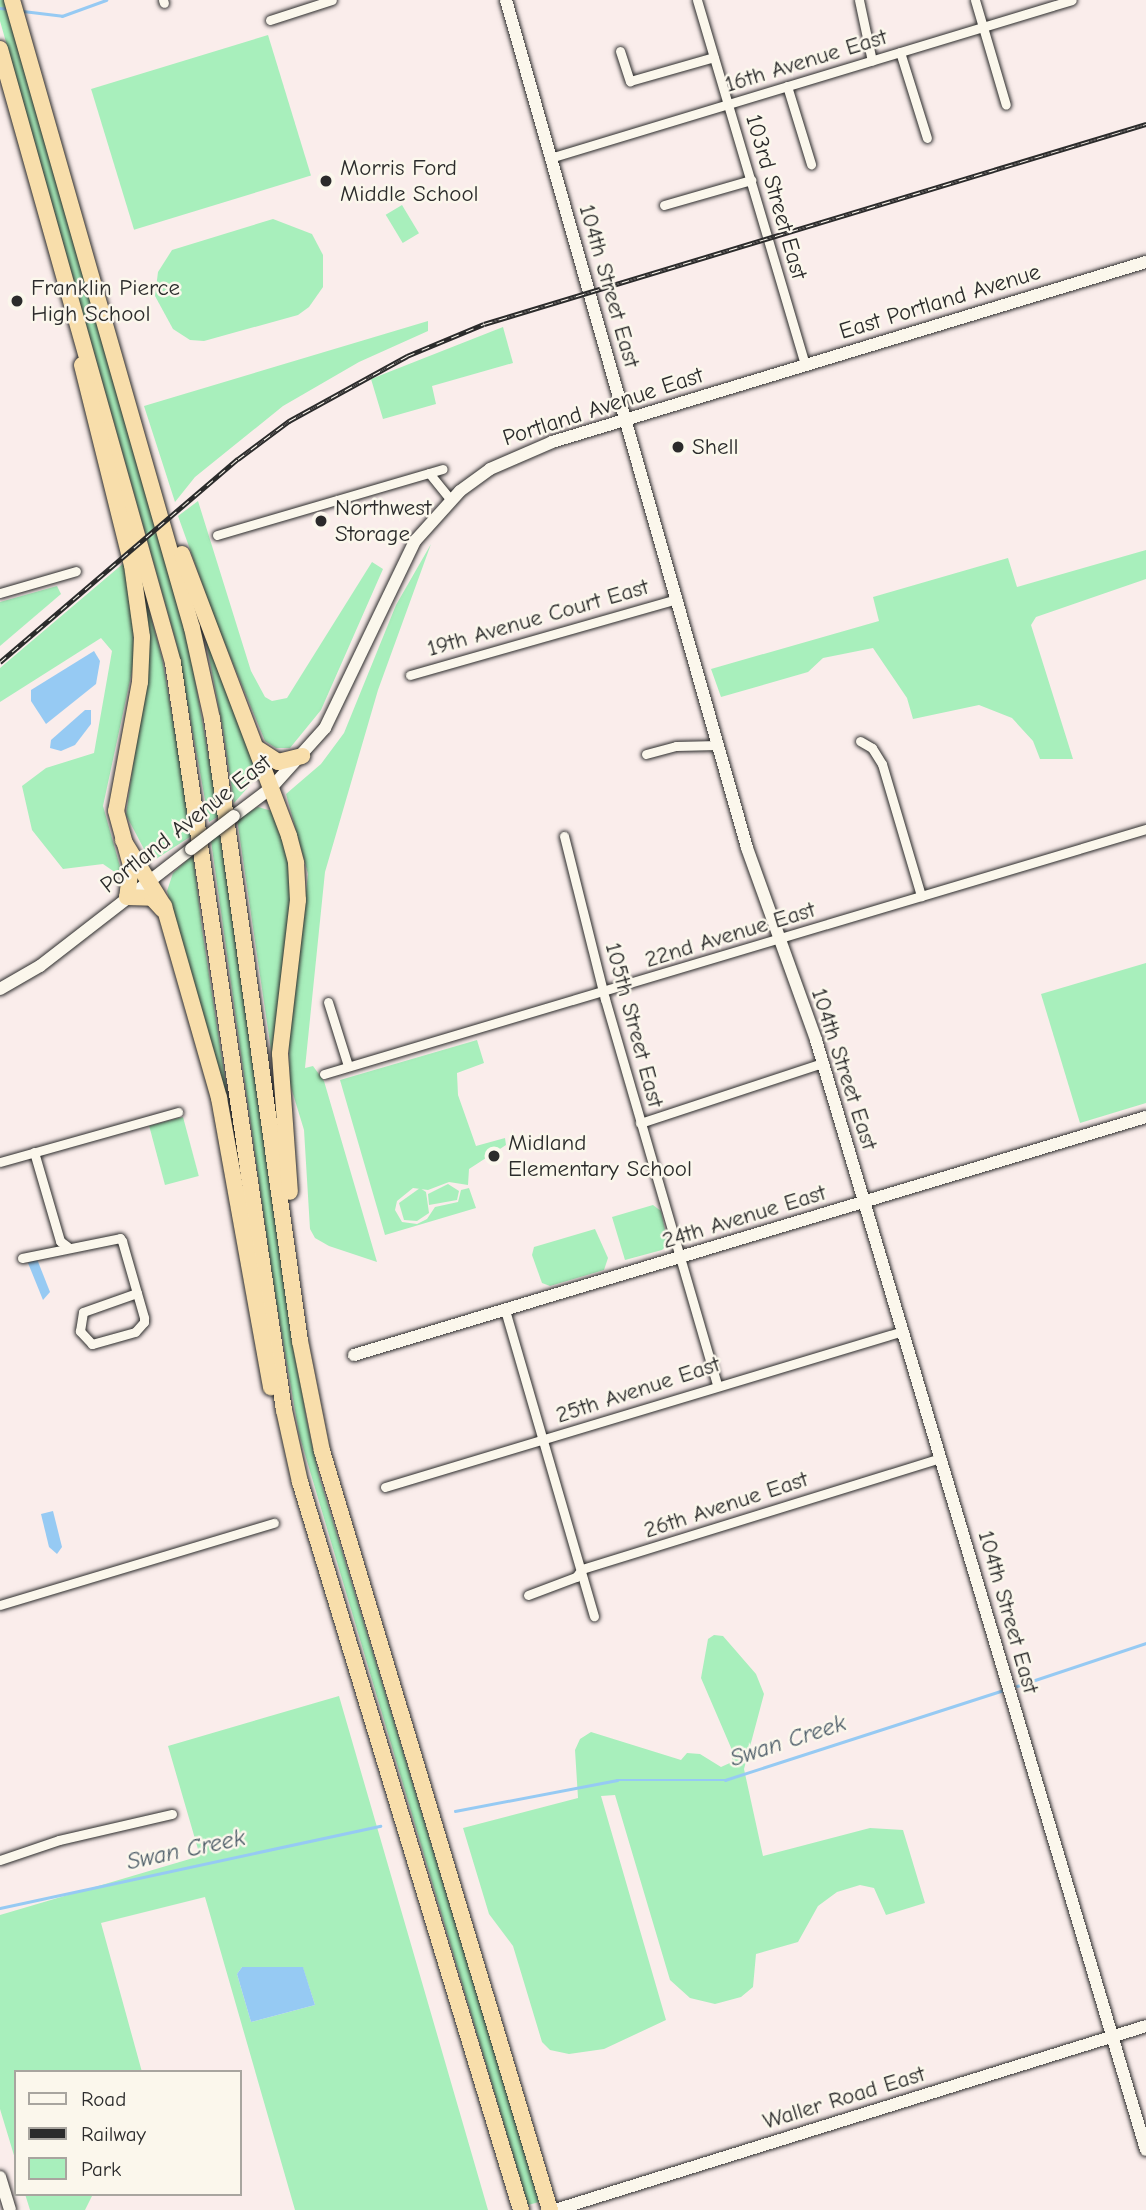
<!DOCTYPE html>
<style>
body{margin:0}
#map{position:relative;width:1146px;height:2210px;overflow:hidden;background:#faedeb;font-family:"Comic Neue",sans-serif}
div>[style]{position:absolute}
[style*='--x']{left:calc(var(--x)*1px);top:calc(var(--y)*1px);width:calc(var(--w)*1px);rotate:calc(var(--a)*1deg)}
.green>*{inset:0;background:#a8efbc;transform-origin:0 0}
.water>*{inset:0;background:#96caf3}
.stream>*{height:2.5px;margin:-1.25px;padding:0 1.25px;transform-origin:1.25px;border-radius:1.25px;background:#96caf3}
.roads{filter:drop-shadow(0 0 2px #2b2b2b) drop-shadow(0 0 2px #2b2b2b)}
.street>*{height:9px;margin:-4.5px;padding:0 4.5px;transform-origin:4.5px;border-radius:4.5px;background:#fbf7ec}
.secondary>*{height:12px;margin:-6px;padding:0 6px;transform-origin:6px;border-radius:6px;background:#fbf7ec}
.highway>*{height:16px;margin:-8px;padding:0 8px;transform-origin:8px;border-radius:8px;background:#f8deab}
.rail>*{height:5px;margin-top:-2.5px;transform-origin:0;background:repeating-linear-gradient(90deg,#fbf7ec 0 8px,#2b2b2b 0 16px);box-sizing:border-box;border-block:2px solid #2b2b2b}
.bridges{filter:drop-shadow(0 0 2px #2b2b2b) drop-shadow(0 0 2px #2b2b2b)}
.secondary-bridge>*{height:12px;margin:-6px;padding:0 6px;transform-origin:6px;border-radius:6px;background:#fbf7ec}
.dots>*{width:19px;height:19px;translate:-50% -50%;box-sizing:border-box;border:4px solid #fbf7ec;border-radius:50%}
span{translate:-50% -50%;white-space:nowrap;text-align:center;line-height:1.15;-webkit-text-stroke:5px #fbf7ec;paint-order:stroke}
.street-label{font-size:23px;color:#2b2b2b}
.poi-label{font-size:23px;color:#2b2b2b}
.left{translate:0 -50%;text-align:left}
.water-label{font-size:24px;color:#4b5b67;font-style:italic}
.legend{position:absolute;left:14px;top:2070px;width:228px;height:126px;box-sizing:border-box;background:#fbf7ec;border:2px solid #a8a59f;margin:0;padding:9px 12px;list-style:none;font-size:21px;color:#2b2b2b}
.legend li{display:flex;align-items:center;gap:14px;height:35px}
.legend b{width:35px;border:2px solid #a8a59f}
</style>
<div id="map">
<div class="green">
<i style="clip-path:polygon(0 0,4px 0,187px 635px,219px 816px,209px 822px,177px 645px,0 21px)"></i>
<i style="left:268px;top:35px;width:147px;height:185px;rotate:73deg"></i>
<i style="left:402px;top:205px;width:33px;height:19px;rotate:59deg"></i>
<i style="clip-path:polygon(273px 219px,312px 234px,323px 255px,323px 287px,309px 307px,298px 315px,204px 341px,190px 340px,173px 329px,155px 296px,158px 272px,172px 250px)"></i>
<i style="clip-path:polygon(428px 321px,428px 331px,359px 362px,283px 406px,195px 477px,175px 502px,144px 406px)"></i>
<i style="clip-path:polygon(503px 327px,513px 363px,432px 386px,436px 404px,383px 419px,371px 379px)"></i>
<i style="clip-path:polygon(198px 501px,251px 671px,265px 697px,272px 701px,287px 698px,372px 562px,383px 569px,321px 710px,290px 748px,276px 748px,265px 741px,216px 622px,178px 516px)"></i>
<i style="clip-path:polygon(431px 544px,378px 690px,325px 872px,305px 1068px,313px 1066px,324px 1081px,377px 1262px,329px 1246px,315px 1238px,310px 1229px,304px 1130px,290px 1084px,289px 1043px,308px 874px,286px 794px,321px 764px,344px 733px,396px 605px)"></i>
<i style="clip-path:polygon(1146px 550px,1146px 579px,1036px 617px,1031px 625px,1073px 759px,1040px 759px,1033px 741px,1012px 718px,979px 705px,913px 719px,907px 698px,873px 648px,823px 658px,808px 672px,721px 697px,711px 669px,879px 621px,873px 597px,1008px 558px,1017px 587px)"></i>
<i style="clip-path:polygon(125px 562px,133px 612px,134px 662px,103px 806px,121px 870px,119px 875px,103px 864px,63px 869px,32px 830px,22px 786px,46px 768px,94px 753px,112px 651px,101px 638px,0 702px,0 668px)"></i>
<i style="clip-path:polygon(142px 585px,162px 658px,193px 835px,156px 859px,144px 849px,126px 815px,136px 744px)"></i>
<i style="clip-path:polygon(57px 586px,61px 594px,0 646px,0 602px)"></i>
<i style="clip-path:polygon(202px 621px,259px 775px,234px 803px,223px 729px)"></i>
<i style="clip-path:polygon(258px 807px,272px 811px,289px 857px,292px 901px,279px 997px,275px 1077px,237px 819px)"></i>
<i style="clip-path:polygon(220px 834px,306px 1417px,319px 1476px,534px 2181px,539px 2202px,528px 2205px,299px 1434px,274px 1288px,211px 841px)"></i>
<i style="clip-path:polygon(193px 855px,202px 929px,230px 1111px,167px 891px,173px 873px)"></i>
<i style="clip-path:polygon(1146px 963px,1146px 1103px,1080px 1123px,1041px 994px)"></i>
<i style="clip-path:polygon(477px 1040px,484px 1063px,457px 1073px,458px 1095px,476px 1146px,505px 1138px,506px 1145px,469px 1169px,468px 1185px,449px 1182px,428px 1190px,413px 1188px,397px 1201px,395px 1210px,402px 1222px,417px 1224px,427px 1219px,435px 1207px,458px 1202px,461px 1190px,469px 1188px,476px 1208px,385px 1235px,340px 1080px)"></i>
<i style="left:183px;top:1117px;width:61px;height:35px;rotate:75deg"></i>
<i style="clip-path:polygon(448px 1184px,459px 1191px,457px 1200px,429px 1205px,428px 1194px)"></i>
<i style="clip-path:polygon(420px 1188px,426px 1192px,429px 1213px,417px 1221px,404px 1220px,399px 1203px)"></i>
<i style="clip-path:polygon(653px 1205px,661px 1211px,668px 1244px,662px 1250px,625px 1260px,612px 1217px)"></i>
<i style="clip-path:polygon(595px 1229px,608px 1258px,604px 1270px,550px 1286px,542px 1283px,532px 1255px,534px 1247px)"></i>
<i style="clip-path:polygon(714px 1635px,723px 1636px,756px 1674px,764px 1694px,744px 1769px,763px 1856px,870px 1828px,903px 1830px,925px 1903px,886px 1915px,874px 1888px,860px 1885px,837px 1892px,818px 1906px,798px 1942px,756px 1954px,753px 1987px,741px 1997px,715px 2004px,690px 1998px,670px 1980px,615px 1795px,601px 1796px,666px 2020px,604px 2049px,569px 2054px,550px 2050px,542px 2042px,513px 1946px,489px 1914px,463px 1828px,578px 1798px,575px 1750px,580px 1739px,591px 1732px,681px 1760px,687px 1753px,700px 1754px,721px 1767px,732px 1762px,732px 1750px,701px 1678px,708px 1639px)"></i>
<i style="clip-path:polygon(evenodd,339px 1696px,488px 2210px,295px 2210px,205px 1897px,101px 1923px,142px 2072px,16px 2072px,16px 2162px,0 2109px,0 1915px,200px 1856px,168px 1746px,339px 1696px,242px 1967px,303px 1968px,315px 2005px,251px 2022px,237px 1974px,242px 1967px)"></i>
<i style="clip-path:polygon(25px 2194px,93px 2194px,85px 2210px,30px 2210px)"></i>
</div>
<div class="water">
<i style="clip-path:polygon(94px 651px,100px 661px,96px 684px,46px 724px,31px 701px,31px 690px)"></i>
<i style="clip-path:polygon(85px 710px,91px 710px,91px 724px,75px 745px,61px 751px,50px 748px,51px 740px)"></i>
<i style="clip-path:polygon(37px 1259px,50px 1292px,43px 1300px,28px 1263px)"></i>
<i style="clip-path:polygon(53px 1511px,62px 1547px,57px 1554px,49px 1547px,41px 1514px)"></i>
<i style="clip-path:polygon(242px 1967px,303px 1967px,315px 2005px,251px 2022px,237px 1974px)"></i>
</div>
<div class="stream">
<i style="--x:0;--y:8;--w:10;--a:6"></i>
<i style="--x:23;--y:11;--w:39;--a:7"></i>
<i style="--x:62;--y:16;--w:47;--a:-20"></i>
<i style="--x:1017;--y:1686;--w:136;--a:-18.4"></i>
<i style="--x:455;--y:1811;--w:165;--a:-10.8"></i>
<i style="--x:617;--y:1780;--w:108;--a:0"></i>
<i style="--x:725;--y:1780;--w:290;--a:-17.9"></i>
<i style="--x:0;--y:1908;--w:389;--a:-12.2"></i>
</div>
<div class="roads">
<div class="street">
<i style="--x:163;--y:0;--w:3;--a:72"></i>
<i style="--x:697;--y:0;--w:381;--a:73.5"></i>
<i style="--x:859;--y:0;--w:62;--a:78"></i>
<i style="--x:975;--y:0;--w:109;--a:73.6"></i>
<i style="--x:270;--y:20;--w:65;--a:-17.9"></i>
<i style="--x:620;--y:51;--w:32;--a:72"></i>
<i style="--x:630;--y:81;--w:87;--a:-15.9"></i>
<i style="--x:900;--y:52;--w:90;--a:72.6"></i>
<i style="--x:787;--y:86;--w:82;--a:72.9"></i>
<i style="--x:550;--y:158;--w:545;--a:-16.84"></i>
<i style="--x:664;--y:205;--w:91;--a:-16"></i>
<i style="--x:429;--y:473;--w:35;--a:51"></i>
<i style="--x:217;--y:535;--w:235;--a:-16.3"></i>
<i style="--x:0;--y:593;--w:79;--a:-16.1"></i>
<i style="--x:410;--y:675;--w:278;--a:-15.9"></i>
<i style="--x:860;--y:741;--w:14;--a:30"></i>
<i style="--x:872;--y:748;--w:19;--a:58"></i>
<i style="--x:882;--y:764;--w:138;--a:73.5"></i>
<i style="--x:646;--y:754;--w:31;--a:-15"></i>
<i style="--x:676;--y:746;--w:42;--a:-1.4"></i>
<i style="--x:564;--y:836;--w:168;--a:75.9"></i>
<i style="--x:605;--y:999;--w:402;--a:73.8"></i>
<i style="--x:328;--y:1002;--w:67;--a:72.6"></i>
<i style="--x:324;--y:1074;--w:858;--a:-16.6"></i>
<i style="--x:640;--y:1123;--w:193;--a:-18.2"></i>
<i style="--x:34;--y:1152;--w:93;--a:73.7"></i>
<i style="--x:60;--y:1241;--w:9;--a:36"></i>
<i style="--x:0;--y:1162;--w:185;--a:-15.7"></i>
<i style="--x:22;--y:1258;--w:100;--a:-11.5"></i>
<i style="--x:120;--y:1238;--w:4;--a:56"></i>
<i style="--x:122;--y:1241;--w:54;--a:73.9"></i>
<i style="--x:137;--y:1293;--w:26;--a:74"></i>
<i style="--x:144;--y:1318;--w:4;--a:90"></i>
<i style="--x:144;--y:1322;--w:13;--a:132"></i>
<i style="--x:135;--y:1332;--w:45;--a:164.4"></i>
<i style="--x:92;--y:1344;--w:18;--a:-133"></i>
<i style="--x:80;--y:1331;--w:19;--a:-81"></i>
<i style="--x:83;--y:1312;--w:57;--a:-19.4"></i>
<i style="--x:505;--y:1310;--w:319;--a:73.8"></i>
<i style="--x:385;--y:1487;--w:541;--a:-16.76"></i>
<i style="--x:528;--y:1595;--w:51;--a:-20.6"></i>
<i style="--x:576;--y:1577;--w:10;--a:-53"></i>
<i style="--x:582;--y:1569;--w:376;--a:-17.2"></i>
<i style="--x:0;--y:1605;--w:286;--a:-16.7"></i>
<i style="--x:0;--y:1860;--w:62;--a:-18.7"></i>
<i style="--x:59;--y:1840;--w:116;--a:-13"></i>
</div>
<div class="secondary">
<i style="--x:506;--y:0;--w:882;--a:74.13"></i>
<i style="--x:747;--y:848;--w:204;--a:70.2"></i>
<i style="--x:816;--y:1040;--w:1158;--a:73.44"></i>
<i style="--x:234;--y:816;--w:46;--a:-37.1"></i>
<i style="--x:271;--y:788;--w:81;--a:-48"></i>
<i style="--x:325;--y:728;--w:208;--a:-64.3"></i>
<i style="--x:415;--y:541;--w:67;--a:-48"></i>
<i style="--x:460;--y:491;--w:37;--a:-36"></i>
<i style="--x:490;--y:469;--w:68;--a:-23.5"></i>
<i style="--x:552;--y:442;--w:621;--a:-16.86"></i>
<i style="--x:0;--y:989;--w:46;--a:-29.9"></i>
<i style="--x:40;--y:966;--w:191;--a:-37.8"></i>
<i style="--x:354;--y:1355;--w:827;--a:-16.73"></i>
<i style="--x:0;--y:2177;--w:34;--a:73"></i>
<i style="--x:555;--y:2210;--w:619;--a:-17.29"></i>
</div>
<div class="highway">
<i style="--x:12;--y:0;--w:653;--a:74.01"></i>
<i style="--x:192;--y:628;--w:93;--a:77.6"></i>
<i style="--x:212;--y:719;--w:628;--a:81.95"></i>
<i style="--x:300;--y:1341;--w:112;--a:78.7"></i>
<i style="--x:322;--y:1451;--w:793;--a:73.28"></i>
<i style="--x:0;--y:49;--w:638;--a:74.26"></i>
<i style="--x:173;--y:663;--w:755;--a:81.55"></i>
<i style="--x:284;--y:1410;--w:74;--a:77.5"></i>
<i style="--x:300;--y:1482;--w:761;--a:73.11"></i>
<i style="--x:82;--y:365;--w:206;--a:76"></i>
<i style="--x:132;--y:565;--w:73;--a:82.1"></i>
<i style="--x:142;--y:637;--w:45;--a:92.5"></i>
<i style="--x:140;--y:682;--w:131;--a:100.5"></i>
<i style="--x:116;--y:811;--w:57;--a:74.7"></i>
<i style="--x:131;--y:866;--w:31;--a:97"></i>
<i style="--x:127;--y:897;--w:25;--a:2"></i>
<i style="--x:152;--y:898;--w:16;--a:47"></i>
<i style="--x:182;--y:554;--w:302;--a:69.2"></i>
<i style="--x:289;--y:836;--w:28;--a:75"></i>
<i style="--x:296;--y:863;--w:37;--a:87"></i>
<i style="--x:298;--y:900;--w:155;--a:96.7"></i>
<i style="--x:280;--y:1054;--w:138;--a:85.9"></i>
<i style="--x:258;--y:749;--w:24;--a:33"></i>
<i style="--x:278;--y:762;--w:25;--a:-14"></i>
<i style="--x:123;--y:840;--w:78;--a:58.2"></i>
<i style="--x:164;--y:906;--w:200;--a:74"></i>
<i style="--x:219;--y:1098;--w:294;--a:79.8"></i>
</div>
</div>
<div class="rail">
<i style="--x:0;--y:662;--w:313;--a:-40.5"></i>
<i style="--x:238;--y:459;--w:64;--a:-36.7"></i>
<i style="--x:289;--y:421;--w:135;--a:-28.8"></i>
<i style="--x:407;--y:356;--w:83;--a:-22.6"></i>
<i style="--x:484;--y:324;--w:692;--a:-16.81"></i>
</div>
<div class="bridges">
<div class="secondary-bridge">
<i style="--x:191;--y:849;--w:54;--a:-37.5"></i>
</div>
</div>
<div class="dots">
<i style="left:326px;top:181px;background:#2b2b2b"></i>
<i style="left:17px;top:301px;background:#2b2b2b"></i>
<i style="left:678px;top:447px;background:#2b2b2b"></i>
<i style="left:321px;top:521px;background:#2b2b2b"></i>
<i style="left:494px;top:1156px;background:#2b2b2b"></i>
</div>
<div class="street-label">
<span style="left:806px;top:61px;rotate:-17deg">16th Avenue East</span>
<span style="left:776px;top:197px;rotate:74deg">103rd Street East</span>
<span style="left:609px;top:286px;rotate:74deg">104th Street East</span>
<span style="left:940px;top:302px;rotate:-17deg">East Portland Avenue</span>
<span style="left:603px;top:407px;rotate:-18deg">Portland Avenue East</span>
<span style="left:538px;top:618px;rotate:-16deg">19th Avenue Court East</span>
<span style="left:186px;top:824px;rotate:-38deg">Portland Avenue East</span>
<span style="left:730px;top:935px;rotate:-17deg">22nd Avenue East</span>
<span style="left:634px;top:1025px;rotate:75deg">105th Street East</span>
<span style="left:844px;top:1069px;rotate:72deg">104th Street East</span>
<span style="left:744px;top:1217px;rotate:-17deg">24th Avenue East</span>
<span style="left:638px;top:1390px;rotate:-18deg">25th Avenue East</span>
<span style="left:726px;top:1505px;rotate:-18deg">26th Avenue East</span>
<span style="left:1008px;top:1612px;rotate:74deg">104th Street East</span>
<span style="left:844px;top:2098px;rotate:-17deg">Waller Road East</span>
</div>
<div class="poi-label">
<span class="left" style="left:340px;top:181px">Morris Ford<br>Middle School</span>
<span class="left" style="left:31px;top:301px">Franklin Pierce<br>High School</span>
<span class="left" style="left:692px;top:447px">Shell</span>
<span class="left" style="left:335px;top:521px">Northwest<br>Storage</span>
<span class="left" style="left:508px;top:1156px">Midland<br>Elementary School</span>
</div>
<div class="water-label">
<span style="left:788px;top:1741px;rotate:-18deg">Swan Creek</span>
<span style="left:186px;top:1850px;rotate:-12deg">Swan Creek</span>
</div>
<ul class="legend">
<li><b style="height:9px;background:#fbf7ec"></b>Road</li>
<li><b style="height:9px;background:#2b2b2b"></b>Railway</li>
<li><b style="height:19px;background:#a8efbc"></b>Park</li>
</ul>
</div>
